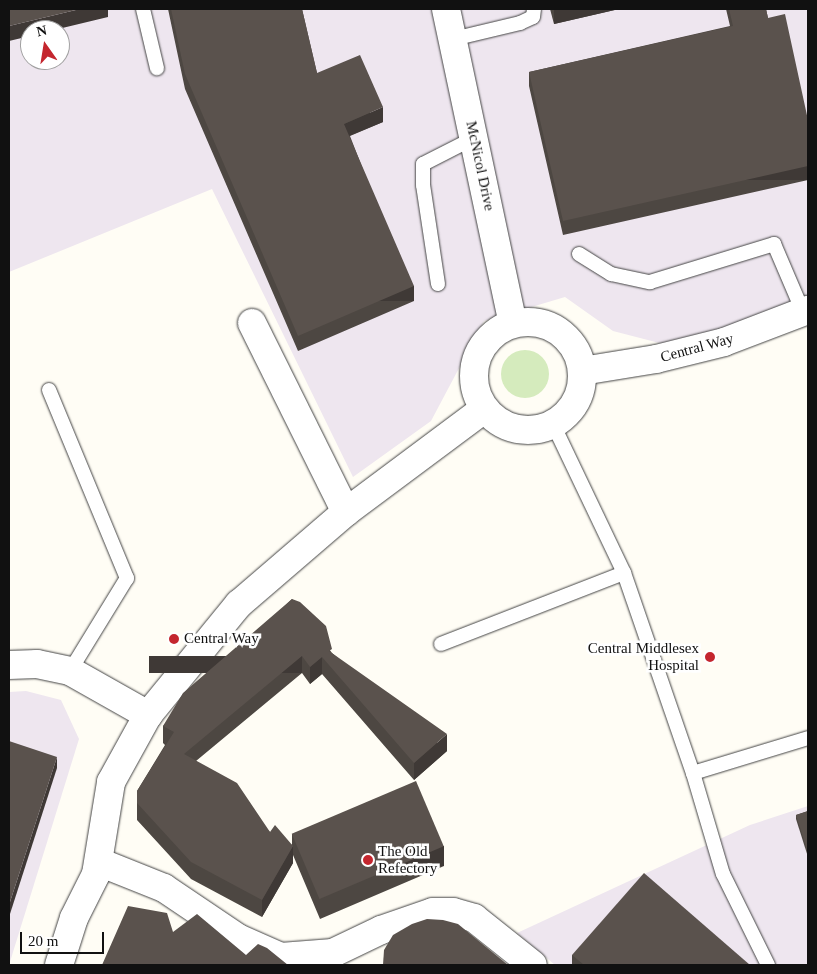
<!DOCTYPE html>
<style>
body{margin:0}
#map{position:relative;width:817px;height:974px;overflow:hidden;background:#fffdf5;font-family:Georgia,serif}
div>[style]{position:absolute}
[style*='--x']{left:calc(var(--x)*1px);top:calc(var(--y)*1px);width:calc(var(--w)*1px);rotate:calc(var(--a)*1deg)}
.industrial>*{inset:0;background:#eee6ef}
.green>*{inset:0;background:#d5ebbd}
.round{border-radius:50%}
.roads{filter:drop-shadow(0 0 1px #444) drop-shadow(0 0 1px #444)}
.service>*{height:14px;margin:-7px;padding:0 7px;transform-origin:7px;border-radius:7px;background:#fff}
.minor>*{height:28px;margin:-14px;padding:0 14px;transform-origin:14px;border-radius:14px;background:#fff}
.minor>.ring{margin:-14px;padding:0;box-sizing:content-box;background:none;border:28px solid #fff;border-radius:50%}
.wall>*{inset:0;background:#4d4742}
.shaded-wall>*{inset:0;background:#3f3936;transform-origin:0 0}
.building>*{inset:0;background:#5a524d;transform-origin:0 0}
.dots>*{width:14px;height:14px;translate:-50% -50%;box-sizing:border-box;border:2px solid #fff;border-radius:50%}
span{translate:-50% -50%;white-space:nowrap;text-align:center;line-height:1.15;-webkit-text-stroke:5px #fff;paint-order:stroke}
.street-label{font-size:15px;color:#111}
.poi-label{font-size:15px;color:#111}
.left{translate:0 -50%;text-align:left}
.right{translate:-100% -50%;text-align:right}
.frame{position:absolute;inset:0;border:10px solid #111;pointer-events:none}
.north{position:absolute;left:20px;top:20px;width:50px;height:50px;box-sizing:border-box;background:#fff;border:1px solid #a0a0a0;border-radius:50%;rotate:347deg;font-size:14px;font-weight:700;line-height:20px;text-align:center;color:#111}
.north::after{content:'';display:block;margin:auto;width:18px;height:22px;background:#c4262e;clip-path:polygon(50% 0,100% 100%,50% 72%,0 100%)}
.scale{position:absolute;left:20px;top:932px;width:84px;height:22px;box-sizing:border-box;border:2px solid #111;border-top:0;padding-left:6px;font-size:15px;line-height:18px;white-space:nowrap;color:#111;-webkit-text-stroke:4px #fff;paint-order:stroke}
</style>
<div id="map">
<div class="industrial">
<i style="clip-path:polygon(evenodd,9px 9px,808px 9px,808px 303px,671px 346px,613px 331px,565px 297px,484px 321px,431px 421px,353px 477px,212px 189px,9px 272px,9px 9px,30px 30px,60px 30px,60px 60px,30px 60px,30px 30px)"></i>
<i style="clip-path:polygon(26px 691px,61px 700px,79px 739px,9px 965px,9px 692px)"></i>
<i style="clip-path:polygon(808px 806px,808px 965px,555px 965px,517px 933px,750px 825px)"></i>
</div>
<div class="green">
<i class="round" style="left:501px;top:350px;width:48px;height:48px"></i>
</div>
<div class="roads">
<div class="service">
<i style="--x:143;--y:9;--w:61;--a:76.7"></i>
<i style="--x:453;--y:39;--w:69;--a:-13.4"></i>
<i style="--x:520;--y:23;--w:14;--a:-25"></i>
<i style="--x:533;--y:17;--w:8;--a:-83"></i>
<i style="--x:579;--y:254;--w:38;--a:32"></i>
<i style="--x:611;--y:274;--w:40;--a:12"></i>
<i style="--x:650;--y:282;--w:130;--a:-17"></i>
<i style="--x:774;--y:244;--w:74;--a:66.9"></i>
<i style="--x:438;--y:284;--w:100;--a:-98.6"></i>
<i style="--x:423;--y:185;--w:21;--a:-90"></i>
<i style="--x:423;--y:164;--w:57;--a:-27"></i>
<i style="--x:49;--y:390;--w:204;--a:67.5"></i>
<i style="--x:127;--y:578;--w:109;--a:121.5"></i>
<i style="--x:553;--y:424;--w:165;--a:64.5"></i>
<i style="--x:624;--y:573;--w:212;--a:71"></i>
<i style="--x:693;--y:773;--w:105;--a:73.5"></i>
<i style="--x:723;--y:874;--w:102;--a:63.7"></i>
<i style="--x:441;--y:644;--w:196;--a:-21.2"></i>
<i style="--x:693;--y:773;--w:120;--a:-16.9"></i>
</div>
<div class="minor">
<i style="--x:446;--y:9;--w:321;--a:78"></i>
<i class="ring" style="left:474px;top:322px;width:80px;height:80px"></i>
<i style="--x:252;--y:323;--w:211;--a:63.6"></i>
<i style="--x:582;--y:371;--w:75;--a:-9.2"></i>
<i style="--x:656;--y:359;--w:70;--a:-14"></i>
<i style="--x:724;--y:342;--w:90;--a:-20.9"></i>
<i style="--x:9;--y:665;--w:28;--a:-2"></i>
<i style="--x:37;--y:664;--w:34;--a:12"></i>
<i style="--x:70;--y:671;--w:90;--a:29.4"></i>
<i style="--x:99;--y:862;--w:70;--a:21.8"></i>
<i style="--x:164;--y:888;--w:89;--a:34"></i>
<i style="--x:238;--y:938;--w:47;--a:23.8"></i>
<i style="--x:281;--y:957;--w:52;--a:-4.4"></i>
<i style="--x:333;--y:953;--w:53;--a:-25.6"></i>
<i style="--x:381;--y:930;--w:55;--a:-19.1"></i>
<i style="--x:433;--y:912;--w:20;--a:0"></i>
<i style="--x:453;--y:912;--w:22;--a:16"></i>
<i style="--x:474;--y:918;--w:75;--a:38.5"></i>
<i style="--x:59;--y:965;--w:49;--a:-72.3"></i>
<i style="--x:74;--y:918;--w:49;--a:-63.4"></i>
<i style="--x:96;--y:874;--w:93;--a:-80.7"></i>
<i style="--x:111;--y:782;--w:77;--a:-61.1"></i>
<i style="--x:148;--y:715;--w:144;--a:-50.7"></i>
<i style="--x:239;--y:604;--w:141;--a:-40.7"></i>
<i style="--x:346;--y:512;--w:172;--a:-36.7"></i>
</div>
</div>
<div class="wall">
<i style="clip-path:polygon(168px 9px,302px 9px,317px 73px,383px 122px,350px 136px,414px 301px,298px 351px,185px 89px)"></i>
<i style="clip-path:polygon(550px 9px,619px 9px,554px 24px)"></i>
<i style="clip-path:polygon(726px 9px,766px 9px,768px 18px,808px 120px,808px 180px,563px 235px,529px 86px,529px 72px,730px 26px)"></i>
<i style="clip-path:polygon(292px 599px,332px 653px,447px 751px,414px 780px,322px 674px,310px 684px,302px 673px,196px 761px,270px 832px,292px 845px,292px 834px,444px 866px,320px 919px,293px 855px,293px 863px,262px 917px,191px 879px,137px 820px,137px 791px,165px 745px,163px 743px,163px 726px)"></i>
<i style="clip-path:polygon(808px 811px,808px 857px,796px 819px,796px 815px)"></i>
<i style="clip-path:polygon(572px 955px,750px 965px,572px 965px)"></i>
</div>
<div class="shaded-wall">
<i style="clip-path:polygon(80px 9px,108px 9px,108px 17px,54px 30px,30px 30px,30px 36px,9px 41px,9px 26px)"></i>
<i style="clip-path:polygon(554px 9px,619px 9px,554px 24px)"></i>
<i style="clip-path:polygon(383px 107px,383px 122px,344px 138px,344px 124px)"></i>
<i style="left:808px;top:166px;width:14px;height:251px;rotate:90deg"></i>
<i style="left:414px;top:286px;width:15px;height:126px;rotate:90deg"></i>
<i style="left:302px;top:656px;width:17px;height:153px;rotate:90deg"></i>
<i style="clip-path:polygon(322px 657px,322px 674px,310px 684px,310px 667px)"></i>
<i style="clip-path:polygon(447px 734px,447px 751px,414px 780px,414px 763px)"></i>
<i style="clip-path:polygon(57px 757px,57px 768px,9px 917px,9px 905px)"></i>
<i style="clip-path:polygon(293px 846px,293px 863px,262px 917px,262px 900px)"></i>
<i style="left:444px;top:846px;width:20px;height:135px;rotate:90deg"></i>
</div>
<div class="building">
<i style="clip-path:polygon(9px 9px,80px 9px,9px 26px)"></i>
<i style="clip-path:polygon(171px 9px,302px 9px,317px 73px,360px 55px,383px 107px,344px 124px,414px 286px,298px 336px,185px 74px)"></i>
<i style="clip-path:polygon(729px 9px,766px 9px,768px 18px,785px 14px,808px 120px,808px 166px,563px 221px,529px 72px,733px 26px)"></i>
<i style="clip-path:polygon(292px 599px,300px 602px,326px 626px,332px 649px,329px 651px,447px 734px,414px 763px,322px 657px,310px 667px,302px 656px,184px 754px,237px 783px,270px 832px,275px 825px,293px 846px,262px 900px,191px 862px,137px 803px,137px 791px,174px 732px,163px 726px,183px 693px)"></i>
<i style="clip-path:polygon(9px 741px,57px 757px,9px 905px)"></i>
<i style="left:416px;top:781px;width:71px;height:135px;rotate:67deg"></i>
<i style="clip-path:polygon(808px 811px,808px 853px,796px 815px)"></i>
<i style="clip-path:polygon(644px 873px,750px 965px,584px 965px,572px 955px)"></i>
<i style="clip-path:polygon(128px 906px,167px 913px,173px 932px,197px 914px,246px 955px,258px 944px,267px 948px,288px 965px,102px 965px)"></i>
<i style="clip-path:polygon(427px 919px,443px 920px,458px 924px,508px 965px,383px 965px,384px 950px,393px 935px,412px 924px)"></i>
</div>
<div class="dots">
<i style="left:174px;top:639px;background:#c4262e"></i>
<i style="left:710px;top:657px;background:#c4262e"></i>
<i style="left:368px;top:860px;background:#c4262e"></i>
</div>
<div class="street-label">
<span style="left:480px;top:166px;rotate:78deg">McNicol Drive</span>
<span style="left:697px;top:348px;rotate:-15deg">Central Way</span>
</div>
<div class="poi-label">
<span class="left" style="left:184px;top:639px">Central Way</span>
<span class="right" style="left:699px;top:657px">Central Middlesex<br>Hospital</span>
<span class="left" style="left:378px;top:860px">The Old<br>Refectory</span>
</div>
<div class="frame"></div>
<div class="north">N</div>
<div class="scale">20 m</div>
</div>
